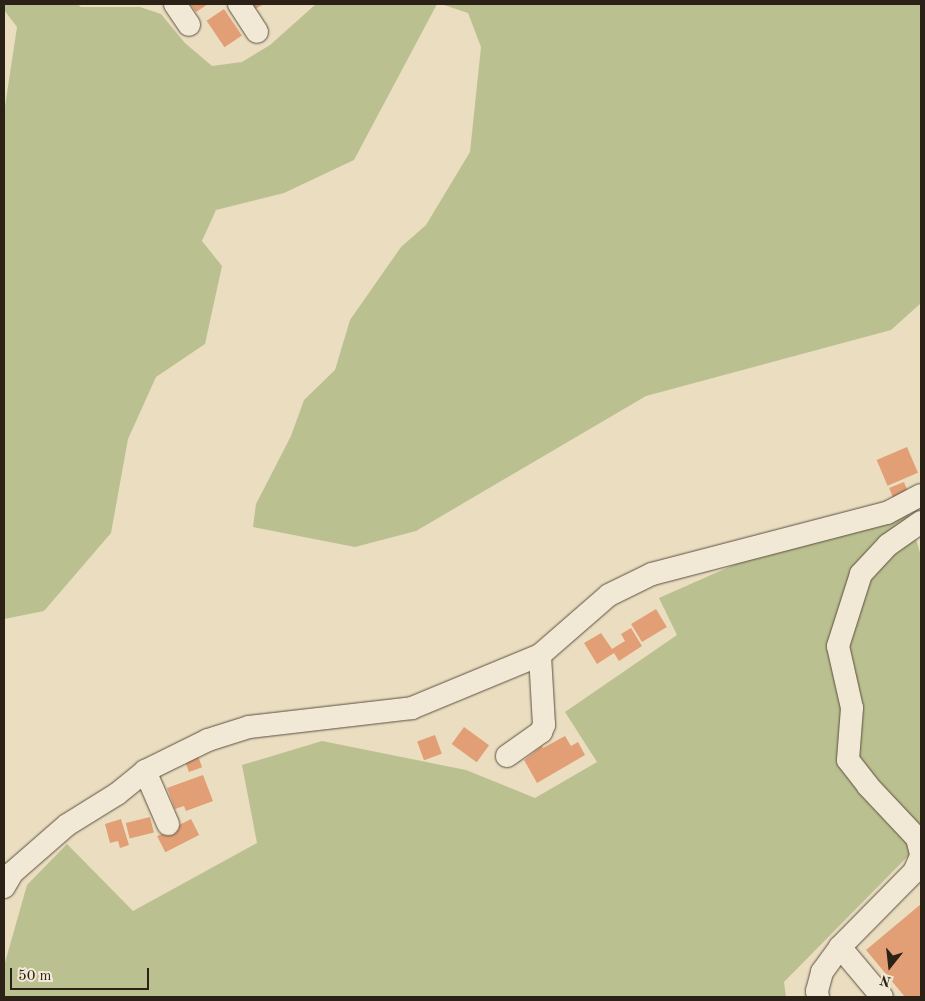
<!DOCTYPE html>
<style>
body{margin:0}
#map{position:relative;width:925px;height:1001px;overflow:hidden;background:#eaddc0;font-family:"Old Standard TT",serif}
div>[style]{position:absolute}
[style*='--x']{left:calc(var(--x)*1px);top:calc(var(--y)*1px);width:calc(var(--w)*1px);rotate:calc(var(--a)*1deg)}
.green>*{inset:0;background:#bbc090}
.building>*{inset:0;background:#e29f76;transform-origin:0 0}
.roads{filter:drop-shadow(0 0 1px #5b5040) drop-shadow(0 0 1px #5b5040)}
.minor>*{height:22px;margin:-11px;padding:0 11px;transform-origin:11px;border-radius:11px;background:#f1e9d6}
span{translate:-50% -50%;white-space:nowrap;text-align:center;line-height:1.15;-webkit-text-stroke:5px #f1e9d6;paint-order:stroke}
.frame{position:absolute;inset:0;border:5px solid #2b2116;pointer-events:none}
.north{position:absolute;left:865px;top:941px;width:50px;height:50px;-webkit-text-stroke:4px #f1e9d6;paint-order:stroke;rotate:196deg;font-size:14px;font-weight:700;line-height:20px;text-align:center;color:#2b2116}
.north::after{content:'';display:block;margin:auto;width:18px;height:22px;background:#2b2116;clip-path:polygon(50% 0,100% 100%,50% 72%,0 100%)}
.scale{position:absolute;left:10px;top:968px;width:139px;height:22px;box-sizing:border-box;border:2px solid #2b2116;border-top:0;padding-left:6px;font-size:15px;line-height:18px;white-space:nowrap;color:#2b2116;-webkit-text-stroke:4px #f1e9d6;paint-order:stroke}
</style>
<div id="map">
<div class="green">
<i style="clip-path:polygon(4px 4px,77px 4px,81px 7px,140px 7px,161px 14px,185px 43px,212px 66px,242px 62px,270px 45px,316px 4px,437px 4px,354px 160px,284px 193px,216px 210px,202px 241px,222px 266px,205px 344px,156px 377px,128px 439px,111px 533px,44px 611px,4px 619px,4px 113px,17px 27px,4px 10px)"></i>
<i style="clip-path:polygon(441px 4px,921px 4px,921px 303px,891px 330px,646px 396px,416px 531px,355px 547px,253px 527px,256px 504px,291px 436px,304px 400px,335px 370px,350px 320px,401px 247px,426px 225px,470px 152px,481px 47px,468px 13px)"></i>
<i style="clip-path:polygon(908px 511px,921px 556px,921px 848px,917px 847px,784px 982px,786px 997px,4px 997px,4px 966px,27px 885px,67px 844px,133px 911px,257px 843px,242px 765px,322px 741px,466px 770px,535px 798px,597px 762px,565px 712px,677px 635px,659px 598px,738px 563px,876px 527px)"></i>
</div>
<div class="building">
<i style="clip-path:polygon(190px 4px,208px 4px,196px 12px)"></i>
<i style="clip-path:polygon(249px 4px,264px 4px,253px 10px)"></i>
<i style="left:224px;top:9px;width:32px;height:21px;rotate:56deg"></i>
<i style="left:907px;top:447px;width:28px;height:33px;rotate:67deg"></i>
<i style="left:904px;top:482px;width:11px;height:16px;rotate:68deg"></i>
<i style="left:656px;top:609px;width:21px;height:29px;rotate:59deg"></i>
<i style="clip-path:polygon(631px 628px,642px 646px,619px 661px,614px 653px,597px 664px,584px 643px,601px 633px,612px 649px,625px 641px,621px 634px)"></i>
<i style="left:464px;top:727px;width:31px;height:21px;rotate:36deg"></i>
<i style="left:435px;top:735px;width:20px;height:19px;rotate:70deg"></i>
<i style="clip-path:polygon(565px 736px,571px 746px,578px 742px,585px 755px,537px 783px,524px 760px,542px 746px,543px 748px)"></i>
<i style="left:198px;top:756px;width:12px;height:14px;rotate:70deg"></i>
<i style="clip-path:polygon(203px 775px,213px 801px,186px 811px,184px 806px,175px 809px,167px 788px)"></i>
<i style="left:150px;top:817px;width:16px;height:25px;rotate:76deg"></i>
<i style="clip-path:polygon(121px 819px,129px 845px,120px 848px,118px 841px,110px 843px,105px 824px)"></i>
<i style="left:191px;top:819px;width:18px;height:38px;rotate:63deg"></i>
<i style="clip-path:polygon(921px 904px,921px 997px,905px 997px,866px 950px)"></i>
</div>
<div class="roads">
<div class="minor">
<i style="--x:175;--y:4;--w:25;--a:56"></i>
<i style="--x:239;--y:4;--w:33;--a:57"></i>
<i style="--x:921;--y:522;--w:40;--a:145.1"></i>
<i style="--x:888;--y:545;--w:40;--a:133"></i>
<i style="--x:861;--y:574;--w:76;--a:107.7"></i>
<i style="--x:838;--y:646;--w:64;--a:77.3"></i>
<i style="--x:852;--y:708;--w:52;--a:94.4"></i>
<i style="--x:848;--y:760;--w:33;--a:52"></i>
<i style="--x:868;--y:786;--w:71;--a:46.7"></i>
<i style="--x:917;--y:838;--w:16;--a:76"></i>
<i style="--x:507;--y:756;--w:42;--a:-35.2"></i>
<i style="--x:541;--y:732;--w:8;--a:-67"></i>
<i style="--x:544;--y:725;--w:70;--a:-93.3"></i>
<i style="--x:145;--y:771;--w:58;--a:66.5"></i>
<i style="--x:4;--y:887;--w:16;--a:-60"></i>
<i style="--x:12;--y:873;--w:73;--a:-41.1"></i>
<i style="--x:67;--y:825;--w:59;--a:-31.8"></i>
<i style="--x:117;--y:794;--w:36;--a:-39"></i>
<i style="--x:145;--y:771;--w:70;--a:-26.2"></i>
<i style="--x:208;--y:740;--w:43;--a:-17.6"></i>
<i style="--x:249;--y:727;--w:164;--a:-6.6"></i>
<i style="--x:412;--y:708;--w:139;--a:-22.5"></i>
<i style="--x:540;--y:655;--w:91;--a:-41"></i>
<i style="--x:609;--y:595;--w:48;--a:-26"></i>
<i style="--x:652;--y:574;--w:243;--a:-14.6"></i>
<i style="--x:887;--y:513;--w:38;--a:-28"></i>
<i style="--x:840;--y:947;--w:65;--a:50"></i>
<i style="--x:818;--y:997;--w:6;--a:-99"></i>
<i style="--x:817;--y:991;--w:20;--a:-75"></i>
<i style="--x:822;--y:972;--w:31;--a:-54"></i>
<i style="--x:840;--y:947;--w:105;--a:-45.4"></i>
<i style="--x:914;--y:872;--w:17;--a:-66"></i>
</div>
</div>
<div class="frame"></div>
<div class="north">N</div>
<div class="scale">50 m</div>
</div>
